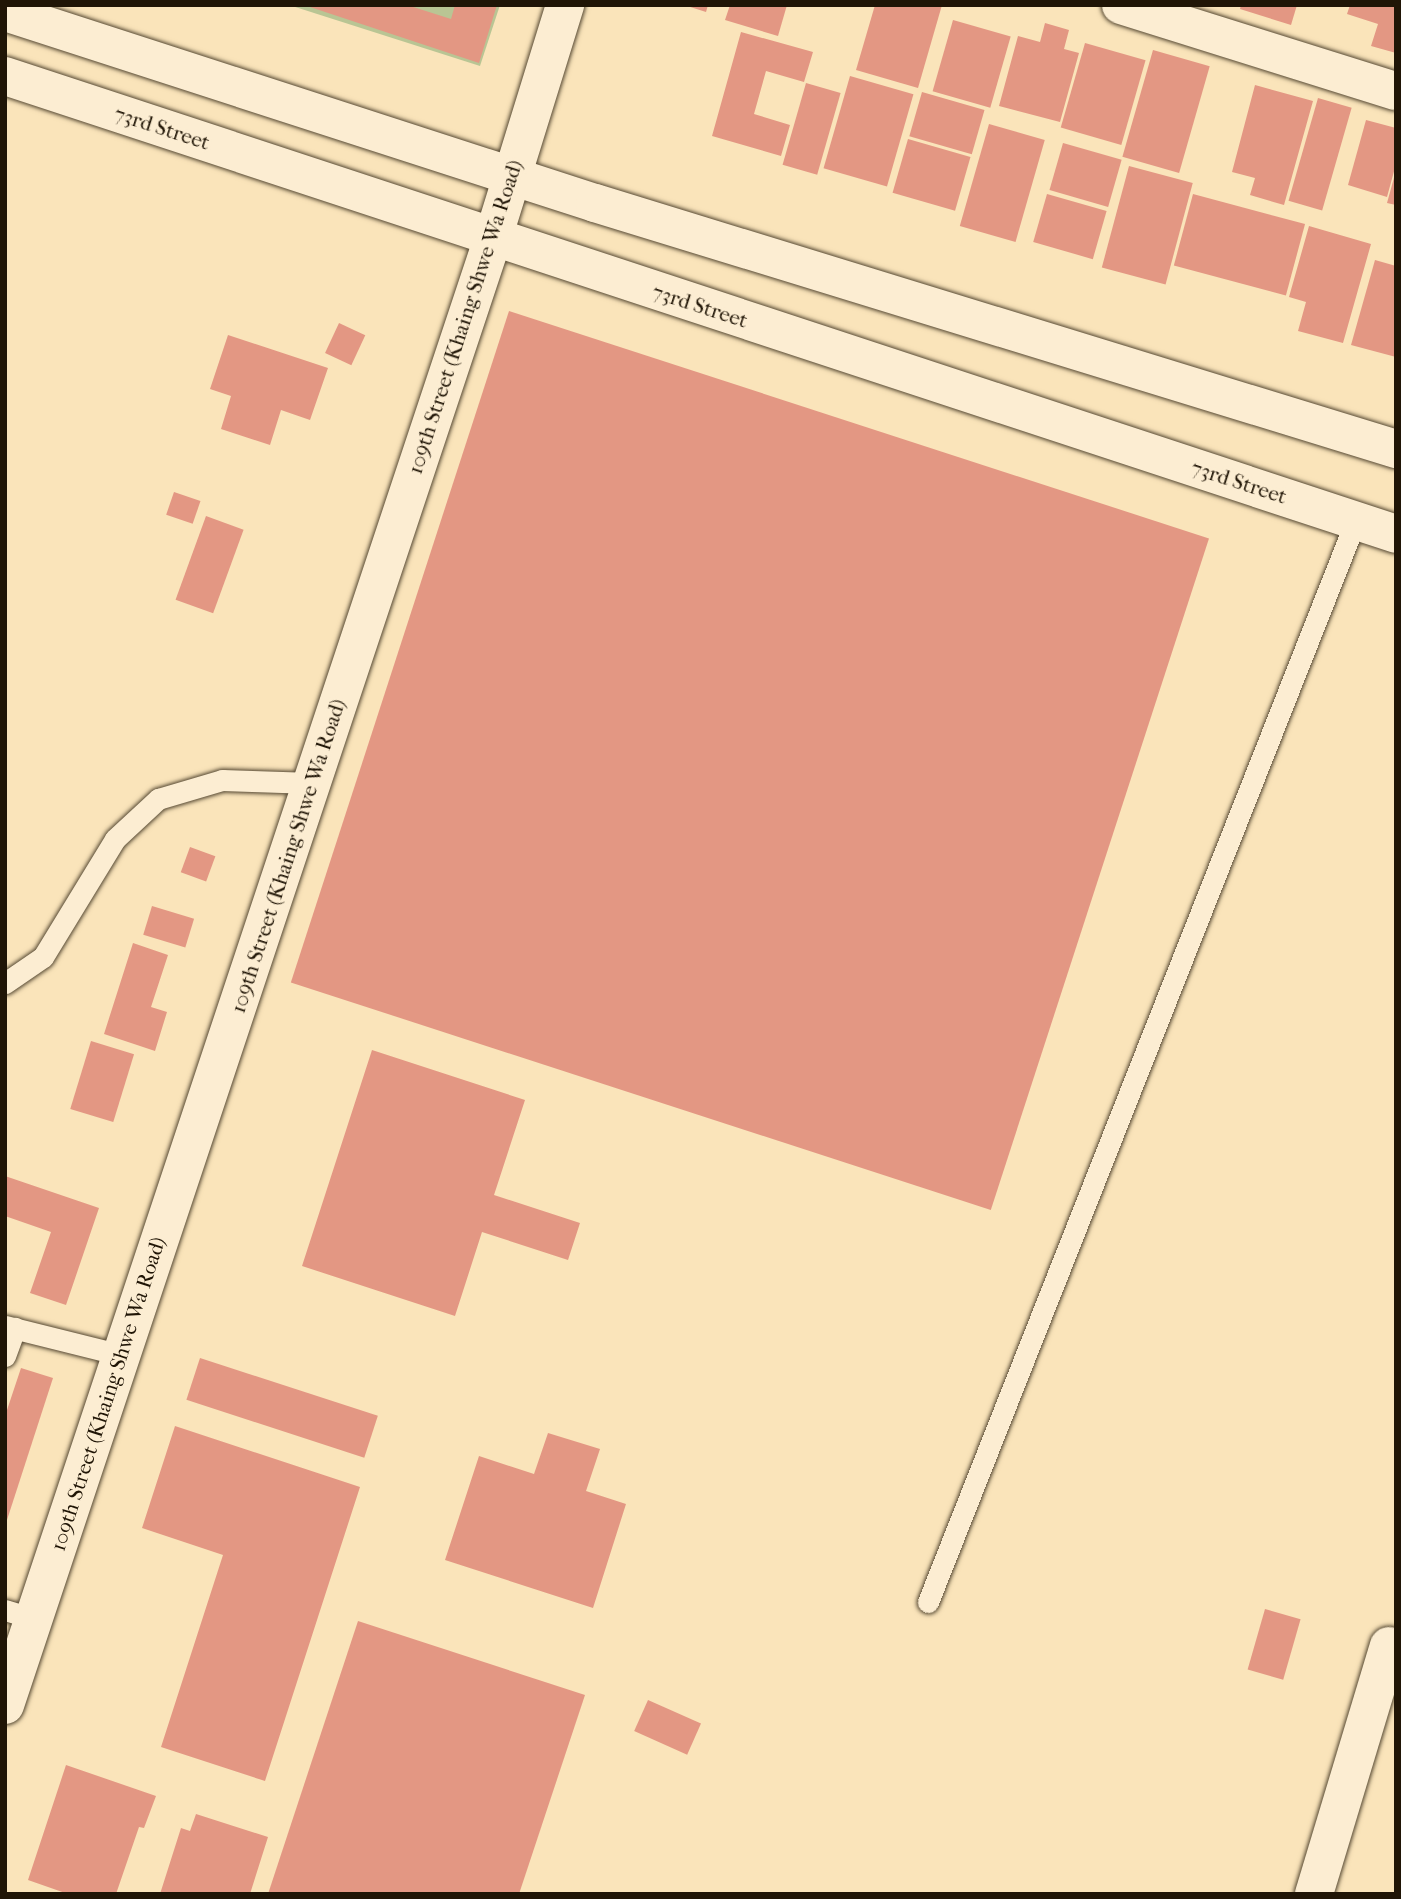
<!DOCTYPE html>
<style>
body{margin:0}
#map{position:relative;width:1401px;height:1899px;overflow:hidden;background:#fae4ba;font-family:"IM FELL French Canon",serif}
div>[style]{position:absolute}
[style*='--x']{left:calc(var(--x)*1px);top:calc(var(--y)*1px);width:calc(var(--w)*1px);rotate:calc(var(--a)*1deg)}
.green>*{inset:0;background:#b9c594}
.building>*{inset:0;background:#e39783;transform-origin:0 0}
.roads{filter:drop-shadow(0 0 2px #564933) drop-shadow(0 0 2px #564933)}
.service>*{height:21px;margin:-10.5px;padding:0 10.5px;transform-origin:10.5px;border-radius:10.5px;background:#fcedd2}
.minor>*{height:38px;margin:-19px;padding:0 19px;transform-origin:19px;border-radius:19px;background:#fcedd2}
.secondary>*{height:38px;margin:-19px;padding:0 19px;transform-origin:19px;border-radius:19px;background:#fcedd2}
span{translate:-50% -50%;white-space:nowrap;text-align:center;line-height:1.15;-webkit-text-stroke:6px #fcedd2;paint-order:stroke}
.street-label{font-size:21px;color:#201506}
.frame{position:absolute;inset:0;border:7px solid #201506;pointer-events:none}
</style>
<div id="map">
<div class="green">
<i style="clip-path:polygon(289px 5px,500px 5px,480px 66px)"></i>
</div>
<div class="building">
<i style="clip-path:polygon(304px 5px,407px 5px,451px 19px,455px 5px,497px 5px,479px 63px)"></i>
<i style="clip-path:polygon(684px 5px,708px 5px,706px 12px)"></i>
<i style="clip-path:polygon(730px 5px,787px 5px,778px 36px,725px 20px)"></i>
<i style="clip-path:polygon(875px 5px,942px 5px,918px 88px,856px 70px)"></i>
<i style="clip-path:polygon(1241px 5px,1297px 5px,1291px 25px,1240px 9px)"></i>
<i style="clip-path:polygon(1350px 5px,1396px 5px,1396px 53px,1371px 46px,1378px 24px,1347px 14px)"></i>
<i style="left:953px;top:20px;width:60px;height:74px;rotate:16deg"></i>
<i style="clip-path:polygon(1045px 23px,1069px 30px,1064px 49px,1079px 53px,1060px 122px,999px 106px,1018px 36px,1040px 42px)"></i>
<i style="clip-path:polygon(741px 32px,813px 52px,804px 82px,766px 71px,754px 114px,790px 125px,781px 156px,712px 136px)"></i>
<i style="left:1085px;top:43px;width:63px;height:88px;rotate:16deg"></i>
<i style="left:1153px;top:50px;width:59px;height:111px;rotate:16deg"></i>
<i style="left:850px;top:76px;width:66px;height:96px;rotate:16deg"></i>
<i style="left:806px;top:83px;width:36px;height:85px;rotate:16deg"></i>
<i style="clip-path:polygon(1255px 85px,1313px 101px,1284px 205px,1250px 195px,1255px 178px,1232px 172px)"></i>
<i style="left:922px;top:92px;width:65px;height:46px;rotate:16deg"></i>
<i style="left:1318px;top:98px;width:35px;height:107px;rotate:16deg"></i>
<i style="clip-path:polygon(1366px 120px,1396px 128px,1396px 164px,1387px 197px,1348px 185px)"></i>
<i style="left:989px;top:124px;width:58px;height:106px;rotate:16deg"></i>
<i style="left:908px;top:139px;width:65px;height:56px;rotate:16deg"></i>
<i style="left:1063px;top:143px;width:61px;height:49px;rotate:16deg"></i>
<i style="left:1129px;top:166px;width:66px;height:105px;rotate:15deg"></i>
<i style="clip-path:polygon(1395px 174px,1396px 174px,1396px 205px,1387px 203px)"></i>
<i style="left:1047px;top:194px;width:62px;height:50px;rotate:16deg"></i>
<i style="left:1193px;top:194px;width:116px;height:74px;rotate:15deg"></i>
<i style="clip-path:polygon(1309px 226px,1371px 244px,1343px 343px,1298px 331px,1306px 302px,1289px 297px)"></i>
<i style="clip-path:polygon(1375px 260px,1396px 266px,1396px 357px,1351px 345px)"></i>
<i style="left:509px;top:311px;width:736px;height:706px;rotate:18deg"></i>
<i style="left:339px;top:323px;width:29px;height:33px;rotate:25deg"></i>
<i style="clip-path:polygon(228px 335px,328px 368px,310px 420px,281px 410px,270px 445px,221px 429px,231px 396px,210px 389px)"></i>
<i style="left:174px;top:492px;width:28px;height:24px;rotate:19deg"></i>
<i style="left:206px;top:516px;width:40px;height:89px;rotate:20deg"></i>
<i style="left:190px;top:847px;width:27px;height:27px;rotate:20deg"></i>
<i style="left:152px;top:906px;width:44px;height:30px;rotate:17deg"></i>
<i style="clip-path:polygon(133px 943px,168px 955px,151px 1007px,167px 1012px,155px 1051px,104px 1034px)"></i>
<i style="left:91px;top:1041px;width:45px;height:71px;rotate:17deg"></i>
<i style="clip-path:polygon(372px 1050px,525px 1100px,494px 1195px,580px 1223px,568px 1260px,482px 1232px,455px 1316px,302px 1266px)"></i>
<i style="clip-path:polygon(5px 1176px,99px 1208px,66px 1305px,30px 1293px,51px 1232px,5px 1216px)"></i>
<i style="left:200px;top:1358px;width:187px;height:44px;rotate:18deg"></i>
<i style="clip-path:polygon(21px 1368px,53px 1378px,6px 1523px,5px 1416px)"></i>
<i style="clip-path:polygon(175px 1426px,360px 1487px,265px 1781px,161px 1747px,223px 1555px,142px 1528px)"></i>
<i style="clip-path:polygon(548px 1433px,600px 1449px,586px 1491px,626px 1504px,593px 1608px,445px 1560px,479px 1456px,534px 1474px)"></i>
<i style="left:1265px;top:1609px;width:37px;height:63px;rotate:16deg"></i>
<i style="clip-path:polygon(358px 1621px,585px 1695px,519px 1894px,268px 1894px)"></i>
<i style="left:648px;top:1700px;width:58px;height:34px;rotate:24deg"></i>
<i style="clip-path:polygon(66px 1765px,156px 1796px,144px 1828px,139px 1827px,116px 1894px,68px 1894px,28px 1880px)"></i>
<i style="clip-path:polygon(196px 1814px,268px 1837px,250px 1894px,160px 1894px,181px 1828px,190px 1831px)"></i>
</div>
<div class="roads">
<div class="service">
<i style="--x:5;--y:983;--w:46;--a:-34.4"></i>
<i style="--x:43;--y:957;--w:138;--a:-58.6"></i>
<i style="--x:115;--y:839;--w:59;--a:-42.9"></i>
<i style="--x:158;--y:799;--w:67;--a:-16.5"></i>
<i style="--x:222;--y:780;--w:90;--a:1.9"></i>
<i style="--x:5;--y:1326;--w:120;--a:14"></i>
<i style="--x:5;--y:1356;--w:30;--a:-70"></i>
<i style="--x:928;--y:1602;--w:1164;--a:-68.42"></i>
<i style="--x:5;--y:1610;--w:30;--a:17"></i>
</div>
<div class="minor">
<i style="--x:1121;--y:5;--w:288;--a:17.4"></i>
<i style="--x:5;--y:1705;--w:1546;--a:-71.6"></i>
<i style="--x:493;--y:238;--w:244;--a:-72.8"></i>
<i style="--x:1314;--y:1894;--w:259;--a:-73.2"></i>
</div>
<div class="secondary">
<i style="--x:5;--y:12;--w:620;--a:17.94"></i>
<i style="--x:595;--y:203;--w:838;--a:17.07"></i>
<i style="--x:5;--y:76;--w:1464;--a:18.22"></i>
</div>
</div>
<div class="street-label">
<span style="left:162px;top:128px;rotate:18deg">73rd Street</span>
<span style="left:700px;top:306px;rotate:18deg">73rd Street</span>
<span style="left:465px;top:317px;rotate:-72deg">109th Street (Khaing Shwe Wa Road)</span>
<span style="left:1239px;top:482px;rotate:18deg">73rd Street</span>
<span style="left:288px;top:856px;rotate:-72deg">109th Street (Khaing Shwe Wa Road)</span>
<span style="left:108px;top:1394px;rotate:-72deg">109th Street (Khaing Shwe Wa Road)</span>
</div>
<div class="frame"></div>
</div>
